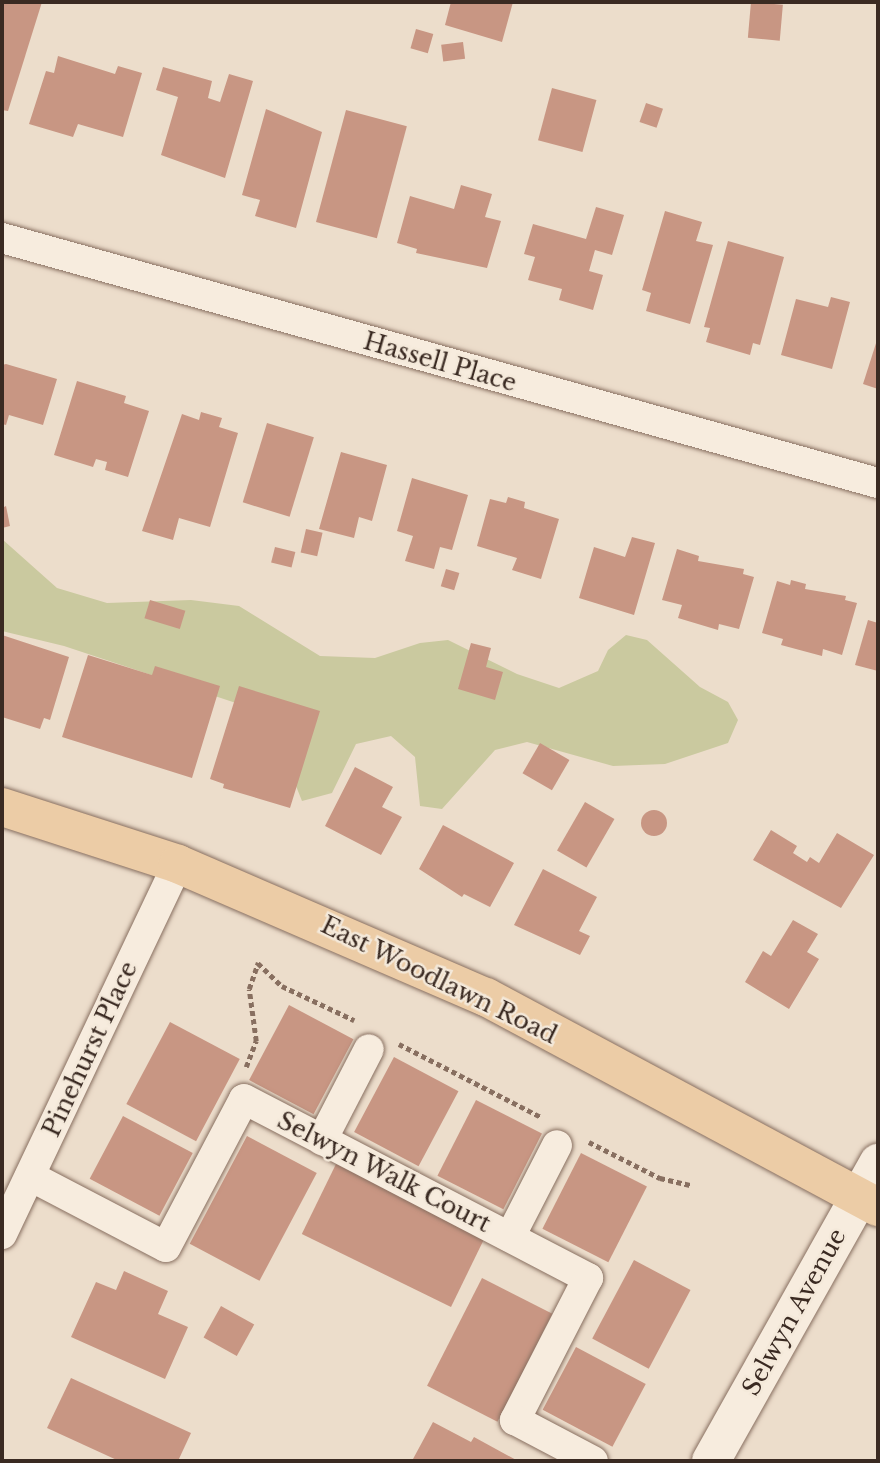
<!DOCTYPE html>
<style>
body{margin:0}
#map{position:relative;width:880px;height:1463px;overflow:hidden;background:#ecddcb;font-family:"Libre Baskerville",serif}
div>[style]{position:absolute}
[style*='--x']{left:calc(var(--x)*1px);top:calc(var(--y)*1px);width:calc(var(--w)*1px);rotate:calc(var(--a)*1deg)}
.green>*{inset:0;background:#cac99f}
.building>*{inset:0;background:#c89683;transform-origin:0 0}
.round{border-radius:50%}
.path>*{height:4.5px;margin-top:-2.25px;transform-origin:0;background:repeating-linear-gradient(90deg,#886f60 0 5px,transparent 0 8.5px)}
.roads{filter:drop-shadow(0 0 2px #886f60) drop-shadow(0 0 2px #886f60)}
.minor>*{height:30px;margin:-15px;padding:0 15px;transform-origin:15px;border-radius:15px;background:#f7ecde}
.tertiary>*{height:38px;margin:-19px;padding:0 19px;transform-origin:19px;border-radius:19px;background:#f7ecde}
.primary>*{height:38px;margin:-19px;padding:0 19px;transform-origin:19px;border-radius:19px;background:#eccca6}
span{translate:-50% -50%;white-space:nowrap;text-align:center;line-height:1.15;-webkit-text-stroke:5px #f4e9da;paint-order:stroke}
.street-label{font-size:24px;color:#3a2a22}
.frame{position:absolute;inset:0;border:4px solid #3a2a22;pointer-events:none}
</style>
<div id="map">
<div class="green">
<i style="clip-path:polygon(2px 539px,57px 588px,107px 603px,191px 600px,239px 606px,320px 656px,375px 658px,420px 643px,448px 640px,517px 674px,559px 688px,598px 671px,608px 650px,626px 635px,647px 640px,700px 687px,728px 702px,738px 720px,728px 743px,665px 764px,613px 766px,527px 742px,495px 750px,442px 809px,420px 806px,415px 757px,391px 736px,356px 744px,332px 793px,302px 801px,284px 756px,248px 707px,64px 646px,2px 631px)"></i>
</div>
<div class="building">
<i style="clip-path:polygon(2px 2px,42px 2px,8px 111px,2px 110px)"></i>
<i style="clip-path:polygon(451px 2px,513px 2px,502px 42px,445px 25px)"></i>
<i style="left:751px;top:2px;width:32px;height:36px;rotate:5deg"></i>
<i style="left:416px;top:29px;width:18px;height:20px;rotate:16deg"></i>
<i style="left:463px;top:42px;width:17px;height:22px;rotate:83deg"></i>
<i style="clip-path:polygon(58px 56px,115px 74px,118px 66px,142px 73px,123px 137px,78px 124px,73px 137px,29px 124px,46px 71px,54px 73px)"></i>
<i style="clip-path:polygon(163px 67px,212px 81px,208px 98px,220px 102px,229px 74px,253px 81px,225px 178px,161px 155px,178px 97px,156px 90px)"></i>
<i style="left:552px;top:88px;width:46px;height:54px;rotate:15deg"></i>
<i style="left:646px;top:103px;width:18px;height:20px;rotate:19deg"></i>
<i style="clip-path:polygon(266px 109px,322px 132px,296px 228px,255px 216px,260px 200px,242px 195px)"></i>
<i style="left:346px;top:110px;width:63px;height:116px;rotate:15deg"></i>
<i style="clip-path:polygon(461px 185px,492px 194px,485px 217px,501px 221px,487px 268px,416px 253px,417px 249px,397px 243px,410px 196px,454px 209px)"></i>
<i style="clip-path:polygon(596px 207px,624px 215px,612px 255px,595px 250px,589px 271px,603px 275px,593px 310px,559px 300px,562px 289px,528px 280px,535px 257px,524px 254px,533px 224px,586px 239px)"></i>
<i style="clip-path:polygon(665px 211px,702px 222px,696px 241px,713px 245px,690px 324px,646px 311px,651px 293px,642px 290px)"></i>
<i style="clip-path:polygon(728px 241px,784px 257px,760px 345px,753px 343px,750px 355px,706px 342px,710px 328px,704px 327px)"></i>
<i style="clip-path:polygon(831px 297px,850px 302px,832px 369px,781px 355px,796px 299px,828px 307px)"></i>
<i style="clip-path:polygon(878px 337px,878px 389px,863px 384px)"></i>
<i style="clip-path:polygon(6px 364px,57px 379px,43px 425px,9px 415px,6px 425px,2px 424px,2px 365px)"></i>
<i style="clip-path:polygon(77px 381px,126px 396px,124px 403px,149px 411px,128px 477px,105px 470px,107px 462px,96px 459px,93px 467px,54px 455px)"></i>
<i style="clip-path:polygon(201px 412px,222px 418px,219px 427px,238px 433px,210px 527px,179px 518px,173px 540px,142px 531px,182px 414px,199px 420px)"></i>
<i style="left:267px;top:423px;width:49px;height:83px;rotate:17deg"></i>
<i style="clip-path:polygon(341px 452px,387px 465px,372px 521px,359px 517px,354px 538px,319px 529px)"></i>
<i style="clip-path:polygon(412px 478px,468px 495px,452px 550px,440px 547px,434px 569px,405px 561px,413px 536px,397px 531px)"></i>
<i style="clip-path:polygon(508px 497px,525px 502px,524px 508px,559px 519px,541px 579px,512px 570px,517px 558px,477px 546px,490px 499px,506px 503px)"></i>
<i style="clip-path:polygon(6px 506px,10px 526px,2px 528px,2px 508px)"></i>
<i style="left:306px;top:529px;width:17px;height:24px;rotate:13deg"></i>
<i style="clip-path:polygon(632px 537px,655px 543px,634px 615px,579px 598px,594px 547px,625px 557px)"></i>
<i style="left:275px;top:547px;width:21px;height:16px;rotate:14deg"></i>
<i style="clip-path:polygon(677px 549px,699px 556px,698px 561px,744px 569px,743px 574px,754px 577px,739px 629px,719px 624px,718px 630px,678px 618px,682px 605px,662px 600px)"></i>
<i style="left:446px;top:569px;width:14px;height:18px;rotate:17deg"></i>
<i style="clip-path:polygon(791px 580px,806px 584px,805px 589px,846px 596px,845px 600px,857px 603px,842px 655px,823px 649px,822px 656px,781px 645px,783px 639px,762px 633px,777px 581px,790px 585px)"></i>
<i style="left:150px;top:600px;width:37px;height:19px;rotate:17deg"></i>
<i style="clip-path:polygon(868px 620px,878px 623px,878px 671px,855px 665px)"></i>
<i style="clip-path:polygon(2px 635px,69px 657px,50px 720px,44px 718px,40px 729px,2px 717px)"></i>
<i style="clip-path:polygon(471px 643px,491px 648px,486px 667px,503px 672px,495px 700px,458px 689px)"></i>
<i style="clip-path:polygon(88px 655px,152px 675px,155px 666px,220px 686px,192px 778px,62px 737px)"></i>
<i style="clip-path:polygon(239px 686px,320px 711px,290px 808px,223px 788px,224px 784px,210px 779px)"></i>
<i style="left:540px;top:743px;width:34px;height:35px;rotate:30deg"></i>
<i style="clip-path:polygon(355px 767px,393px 787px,382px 807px,402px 817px,381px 855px,325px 826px)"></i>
<i style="left:585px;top:802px;width:34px;height:56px;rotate:30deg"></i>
<i class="round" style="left:641px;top:810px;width:26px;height:26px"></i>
<i style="clip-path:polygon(443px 825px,514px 863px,490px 907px,464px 894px,462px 897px,419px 869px)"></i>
<i style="clip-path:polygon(771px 830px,797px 846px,793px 853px,807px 862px,810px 857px,819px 863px,837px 833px,874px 855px,841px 908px,753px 860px)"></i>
<i style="clip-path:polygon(543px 869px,597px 897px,579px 931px,590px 936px,580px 955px,514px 925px)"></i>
<i style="clip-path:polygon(793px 920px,818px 934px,807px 952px,819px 959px,789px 1009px,745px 982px,763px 951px,771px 956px)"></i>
<i style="left:289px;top:1005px;width:73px;height:85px;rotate:28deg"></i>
<i style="left:170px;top:1022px;width:79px;height:93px;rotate:28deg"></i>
<i style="left:394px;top:1057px;width:73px;height:85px;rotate:28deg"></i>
<i style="left:476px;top:1100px;width:74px;height:85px;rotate:27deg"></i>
<i style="left:123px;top:1116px;width:79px;height:71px;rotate:28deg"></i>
<i style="left:247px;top:1136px;width:79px;height:122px;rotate:28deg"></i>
<i style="left:581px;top:1153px;width:74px;height:85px;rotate:27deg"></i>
<i style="left:336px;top:1164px;width:166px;height:78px;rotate:26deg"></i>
<i style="left:634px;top:1260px;width:64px;height:89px;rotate:28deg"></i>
<i style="clip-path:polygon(124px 1271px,168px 1291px,158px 1314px,188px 1327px,165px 1379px,71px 1337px,96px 1282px,116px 1290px)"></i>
<i style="left:482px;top:1278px;width:79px;height:121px;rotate:27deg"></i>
<i style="left:221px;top:1306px;width:38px;height:36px;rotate:29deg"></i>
<i style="left:576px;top:1347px;width:79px;height:71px;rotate:28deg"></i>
<i style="clip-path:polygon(71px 1378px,191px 1433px,178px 1461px,119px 1461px,47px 1428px)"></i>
<i style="clip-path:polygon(433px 1422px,471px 1442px,474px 1437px,518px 1461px,418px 1461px,413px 1459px)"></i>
</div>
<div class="path">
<i style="--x:399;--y:1044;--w:160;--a:27.2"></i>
<i style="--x:246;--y:1067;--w:28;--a:-69"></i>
<i style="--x:256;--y:1041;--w:52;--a:-97.7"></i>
<i style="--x:249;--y:989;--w:28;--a:-71"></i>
<i style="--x:258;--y:963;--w:33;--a:44"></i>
<i style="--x:282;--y:986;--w:80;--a:25.3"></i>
<i style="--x:589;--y:1142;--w:80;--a:26.9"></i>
<i style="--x:660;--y:1178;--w:32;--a:13"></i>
</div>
<div class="roads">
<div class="minor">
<i style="--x:2;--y:238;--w:910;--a:15.63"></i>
<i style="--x:322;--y:1140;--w:102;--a:-62.7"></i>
<i style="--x:30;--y:1176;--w:153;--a:27.6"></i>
<i style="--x:166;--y:1247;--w:167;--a:-62.2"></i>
<i style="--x:244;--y:1099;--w:388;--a:27.5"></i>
<i style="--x:588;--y:1278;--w:160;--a:117.2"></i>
<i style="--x:515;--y:1420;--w:88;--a:27.7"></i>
<i style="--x:2;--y:1234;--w:410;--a:-64.6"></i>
<i style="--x:510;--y:1237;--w:103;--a:-62.9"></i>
</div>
<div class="tertiary">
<i style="--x:711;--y:1461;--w:342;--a:-60.7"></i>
</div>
<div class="primary">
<i style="--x:2;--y:807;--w:185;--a:17.9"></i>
<i style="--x:178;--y:864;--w:335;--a:23.4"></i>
<i style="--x:486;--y:997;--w:445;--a:28.2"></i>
</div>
</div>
<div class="street-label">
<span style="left:440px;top:362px;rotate:16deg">Hassell Place</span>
<span style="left:439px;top:980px;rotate:26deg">East Woodlawn Road</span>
<span style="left:90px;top:1049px;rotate:-65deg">Pinehurst Place</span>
<span style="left:384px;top:1172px;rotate:27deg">Selwyn Walk Court</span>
<span style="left:794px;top:1312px;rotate:-61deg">Selwyn Avenue</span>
</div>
<div class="frame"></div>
</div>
